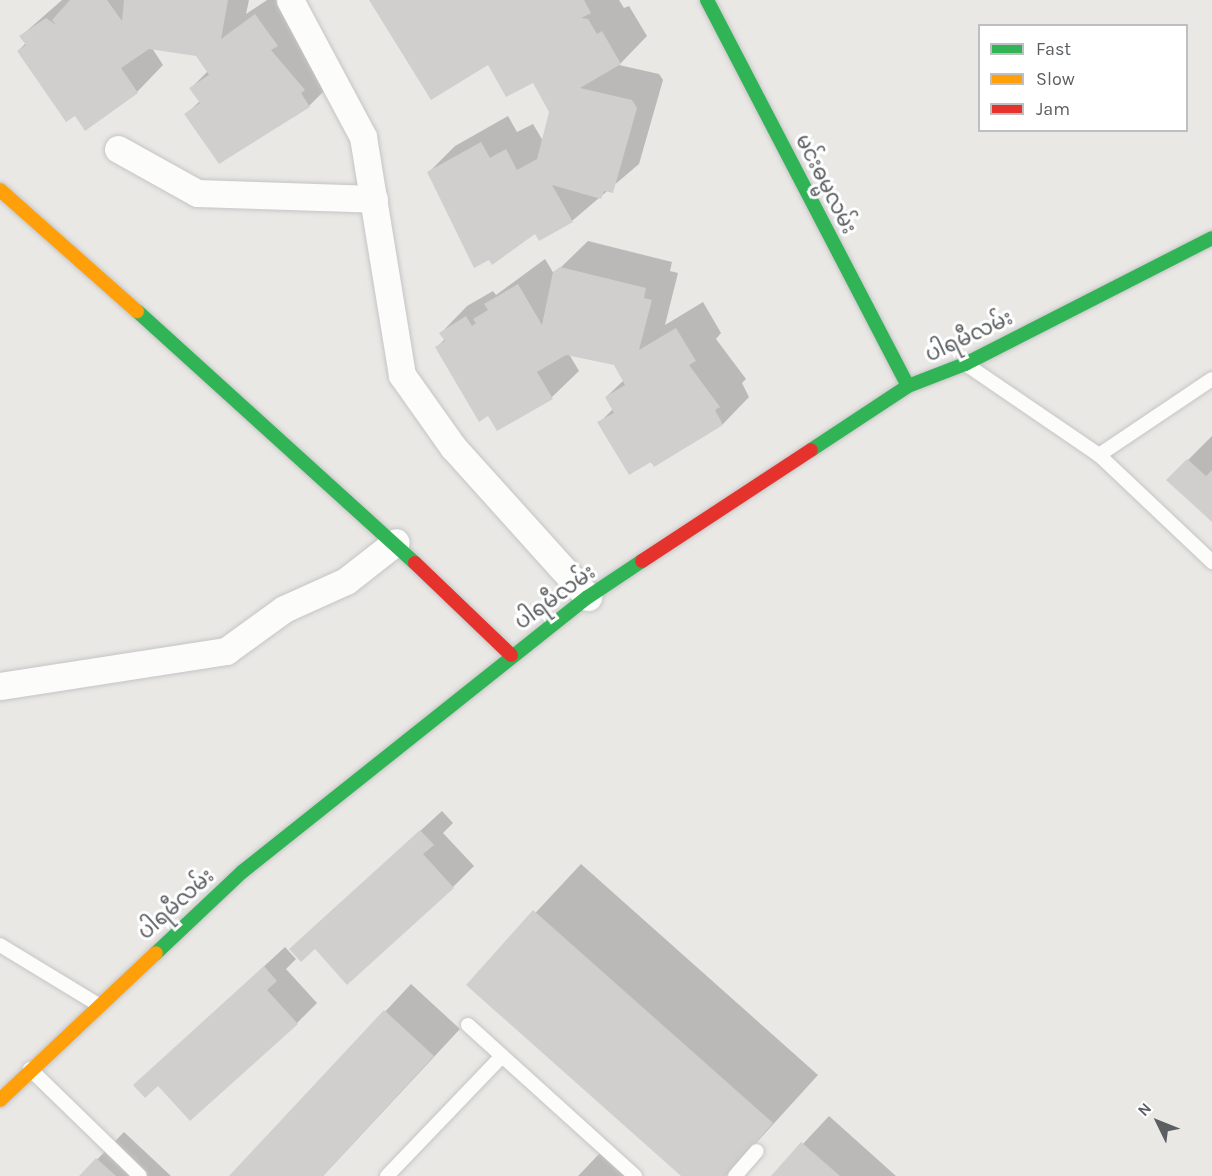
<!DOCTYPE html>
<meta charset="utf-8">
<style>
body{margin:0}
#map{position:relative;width:1212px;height:1176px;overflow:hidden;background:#eae8e5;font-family:Karla,"Noto Sans Myanmar",sans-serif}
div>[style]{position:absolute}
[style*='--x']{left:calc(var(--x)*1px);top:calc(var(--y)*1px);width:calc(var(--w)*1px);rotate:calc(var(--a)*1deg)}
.shadow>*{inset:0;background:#0003}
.building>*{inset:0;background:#d1cfce}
.roads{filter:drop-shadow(0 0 2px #c4c5c5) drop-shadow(0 0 2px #c4c5c5)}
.lane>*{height:14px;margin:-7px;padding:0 7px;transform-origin:7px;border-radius:7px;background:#fcfcfb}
.street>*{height:27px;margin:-13.5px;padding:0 13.5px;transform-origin:13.5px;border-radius:13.5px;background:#fcfcfb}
.fast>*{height:14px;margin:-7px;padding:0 7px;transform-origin:7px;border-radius:7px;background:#30b455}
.slow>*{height:14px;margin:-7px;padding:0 7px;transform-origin:7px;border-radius:7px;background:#ff9f0a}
.jam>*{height:14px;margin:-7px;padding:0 7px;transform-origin:7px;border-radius:7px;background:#e5322d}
span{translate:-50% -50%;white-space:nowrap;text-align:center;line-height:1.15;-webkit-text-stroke:6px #fff;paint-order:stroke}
.street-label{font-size:21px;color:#5b5f62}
.legend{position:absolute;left:978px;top:24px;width:210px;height:108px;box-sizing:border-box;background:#fff;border:2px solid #bdbfc0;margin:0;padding:8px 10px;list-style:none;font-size:18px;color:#5b5f62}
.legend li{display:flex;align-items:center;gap:12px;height:30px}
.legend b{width:30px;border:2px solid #bdbfc0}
.north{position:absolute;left:1128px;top:1092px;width:60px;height:60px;-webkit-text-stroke:4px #fff;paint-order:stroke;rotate:313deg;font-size:16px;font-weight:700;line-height:24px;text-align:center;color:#5b5f62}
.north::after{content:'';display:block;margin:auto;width:21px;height:27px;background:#5b5f62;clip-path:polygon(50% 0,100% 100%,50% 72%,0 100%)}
</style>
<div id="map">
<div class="shadow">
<i style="clip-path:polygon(62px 0,249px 0,246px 14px,267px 0,291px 0,336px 79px,309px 106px,220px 162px,186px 114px,200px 101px,191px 88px,208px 71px,197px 55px,152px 48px,163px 65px,137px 92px,75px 114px,18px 51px,26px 43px,21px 36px)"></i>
<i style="clip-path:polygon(371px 0,619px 0,624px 8px,629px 6px,647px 36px,619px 65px,659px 74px,663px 80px,639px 164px,572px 221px,535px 232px,429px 172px,455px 146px,508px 116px,517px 132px,533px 124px,543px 141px,550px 112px,533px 81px)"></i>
<i style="clip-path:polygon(588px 241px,672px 262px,670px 271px,678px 273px,665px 325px,703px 302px,721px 333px,716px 339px,746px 379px,742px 383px,749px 397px,723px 424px,654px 465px,599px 423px,613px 409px,606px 397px,624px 380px,615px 364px,569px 354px,579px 371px,552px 397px,488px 414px,437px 347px,445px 339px,441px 333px,467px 306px,493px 291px,496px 295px,545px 259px,554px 274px)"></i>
<i style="clip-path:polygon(1212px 436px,1212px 520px,1168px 480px)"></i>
<i style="clip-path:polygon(442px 811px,453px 823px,443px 833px,474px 866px,453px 887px,347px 983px,315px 947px,291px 949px)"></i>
<i style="clip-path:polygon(581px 864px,818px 1075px,726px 1176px,683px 1176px,468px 985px)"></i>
<i style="clip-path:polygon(285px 947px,296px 959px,286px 969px,317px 1003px,297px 1023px,159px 1084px,135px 1085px)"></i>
<i style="clip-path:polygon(411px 984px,460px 1029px,323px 1176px,231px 1176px)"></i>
<i style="clip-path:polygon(829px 1116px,896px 1176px,773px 1176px)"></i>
<i style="clip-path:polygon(124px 1132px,171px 1176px,81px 1176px)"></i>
<i style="clip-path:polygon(600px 1153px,626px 1176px,578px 1176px)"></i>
</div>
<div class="building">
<i style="clip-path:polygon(70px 0,107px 0,122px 21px,124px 0,228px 0,221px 39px,255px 14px,278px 46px,271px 50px,305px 90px,301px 93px,310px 107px,219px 164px,184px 114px,200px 103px,189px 88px,209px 75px,196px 56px,149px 49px,121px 68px,138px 93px,85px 131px,75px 116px,66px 122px,17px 51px,26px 45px,19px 36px,46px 18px,56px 25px,52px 20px)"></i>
<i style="clip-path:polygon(369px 0,584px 0,591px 13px,581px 18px,588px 19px,597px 34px,602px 31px,621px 64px,580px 88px,632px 100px,637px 108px,613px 193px,604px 191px,601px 199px,552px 185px,573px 222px,539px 241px,535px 234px,492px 265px,489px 260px,474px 268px,427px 172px,481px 142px,490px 158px,506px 149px,517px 170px,537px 159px,549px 112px,533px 83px,506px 97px,488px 65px,431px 100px)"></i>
<i style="clip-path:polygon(560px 267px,646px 288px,644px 298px,652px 300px,639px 350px,676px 328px,696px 361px,689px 365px,720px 407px,715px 410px,723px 425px,654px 467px,651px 462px,629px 475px,597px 422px,614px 413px,605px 397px,625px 385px,614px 365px,566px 355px,537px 372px,553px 399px,497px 431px,488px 416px,479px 422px,435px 347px,445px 341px,439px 333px,466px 316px,472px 326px,476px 323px,473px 319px,488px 310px,484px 304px,518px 284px,542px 325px,553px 272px)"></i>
<i style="clip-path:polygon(1187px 459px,1206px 476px,1212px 470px,1212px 522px,1166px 480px)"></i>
<i style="clip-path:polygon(420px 830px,434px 845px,423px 854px,454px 888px,347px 985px,315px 949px,301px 962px,289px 949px)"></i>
<i style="clip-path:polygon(533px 910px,773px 1123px,726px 1176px,681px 1176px,466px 985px)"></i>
<i style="clip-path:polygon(264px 966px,277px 981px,267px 990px,298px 1024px,190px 1121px,158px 1086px,145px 1098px,133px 1085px)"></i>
<i style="clip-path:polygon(384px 1010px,434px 1056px,323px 1176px,229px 1176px)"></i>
<i style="clip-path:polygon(801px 1142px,840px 1176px,771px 1176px)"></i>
<i style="clip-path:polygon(96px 1158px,116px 1176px,79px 1176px)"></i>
</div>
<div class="roads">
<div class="lane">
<i style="--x:967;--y:365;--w:160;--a:34.3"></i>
<i style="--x:1099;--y:455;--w:156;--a:43.4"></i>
<i style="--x:1099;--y:455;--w:136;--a:-33.9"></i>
<i style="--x:0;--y:945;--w:114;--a:31.3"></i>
<i style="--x:468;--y:1025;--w:225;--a:42.1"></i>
<i style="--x:30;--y:1069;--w:153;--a:44.2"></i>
<i style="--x:387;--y:1176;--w:166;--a:-46.2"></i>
<i style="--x:735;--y:1176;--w:33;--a:-49"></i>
</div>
<div class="street">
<i style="--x:290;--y:0;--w:155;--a:61.9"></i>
<i style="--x:363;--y:137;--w:241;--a:80.7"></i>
<i style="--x:402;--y:375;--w:88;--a:54.7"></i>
<i style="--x:453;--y:447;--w:202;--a:48"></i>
<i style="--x:118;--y:149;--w:90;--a:29.1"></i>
<i style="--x:197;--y:193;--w:177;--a:1.9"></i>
<i style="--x:0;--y:686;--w:229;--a:-8.8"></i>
<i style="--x:226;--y:651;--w:72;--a:-35.9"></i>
<i style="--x:284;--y:609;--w:68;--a:-24.3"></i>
<i style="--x:346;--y:581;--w:63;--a:-38"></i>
</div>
<div class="fast">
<i style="--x:707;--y:0;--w:435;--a:62.5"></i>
<i style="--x:137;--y:311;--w:375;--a:42.2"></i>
<i style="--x:811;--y:450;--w:116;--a:-33.4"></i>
<i style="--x:908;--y:386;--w:61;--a:-21.1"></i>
<i style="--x:965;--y:364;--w:277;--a:-27"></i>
<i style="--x:156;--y:953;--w:118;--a:-43.3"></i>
<i style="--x:242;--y:872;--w:442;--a:-38.5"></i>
<i style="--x:588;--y:597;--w:65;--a:-33.7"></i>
</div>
<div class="slow">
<i style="--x:0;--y:190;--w:183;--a:41.5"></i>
<i style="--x:0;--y:1100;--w:214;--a:-43.3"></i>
</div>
<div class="jam">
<i style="--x:642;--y:561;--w:202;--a:-33.3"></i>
<i style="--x:415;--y:563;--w:133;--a:43.8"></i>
</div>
</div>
<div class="street-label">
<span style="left:826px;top:184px;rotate:63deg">မင်းဓမ္မလမ်း</span>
<span style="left:969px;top:336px;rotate:-25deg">ပါရမီလမ်း</span>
<span style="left:555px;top:597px;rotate:-36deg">ပါရမီလမ်း</span>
<span style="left:176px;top:904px;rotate:-42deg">ပါရမီလမ်း</span>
</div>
<ul class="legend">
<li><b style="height:8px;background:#30b455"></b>Fast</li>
<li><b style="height:8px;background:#ff9f0a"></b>Slow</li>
<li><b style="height:8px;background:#e5322d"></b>Jam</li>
</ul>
<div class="north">N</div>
</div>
